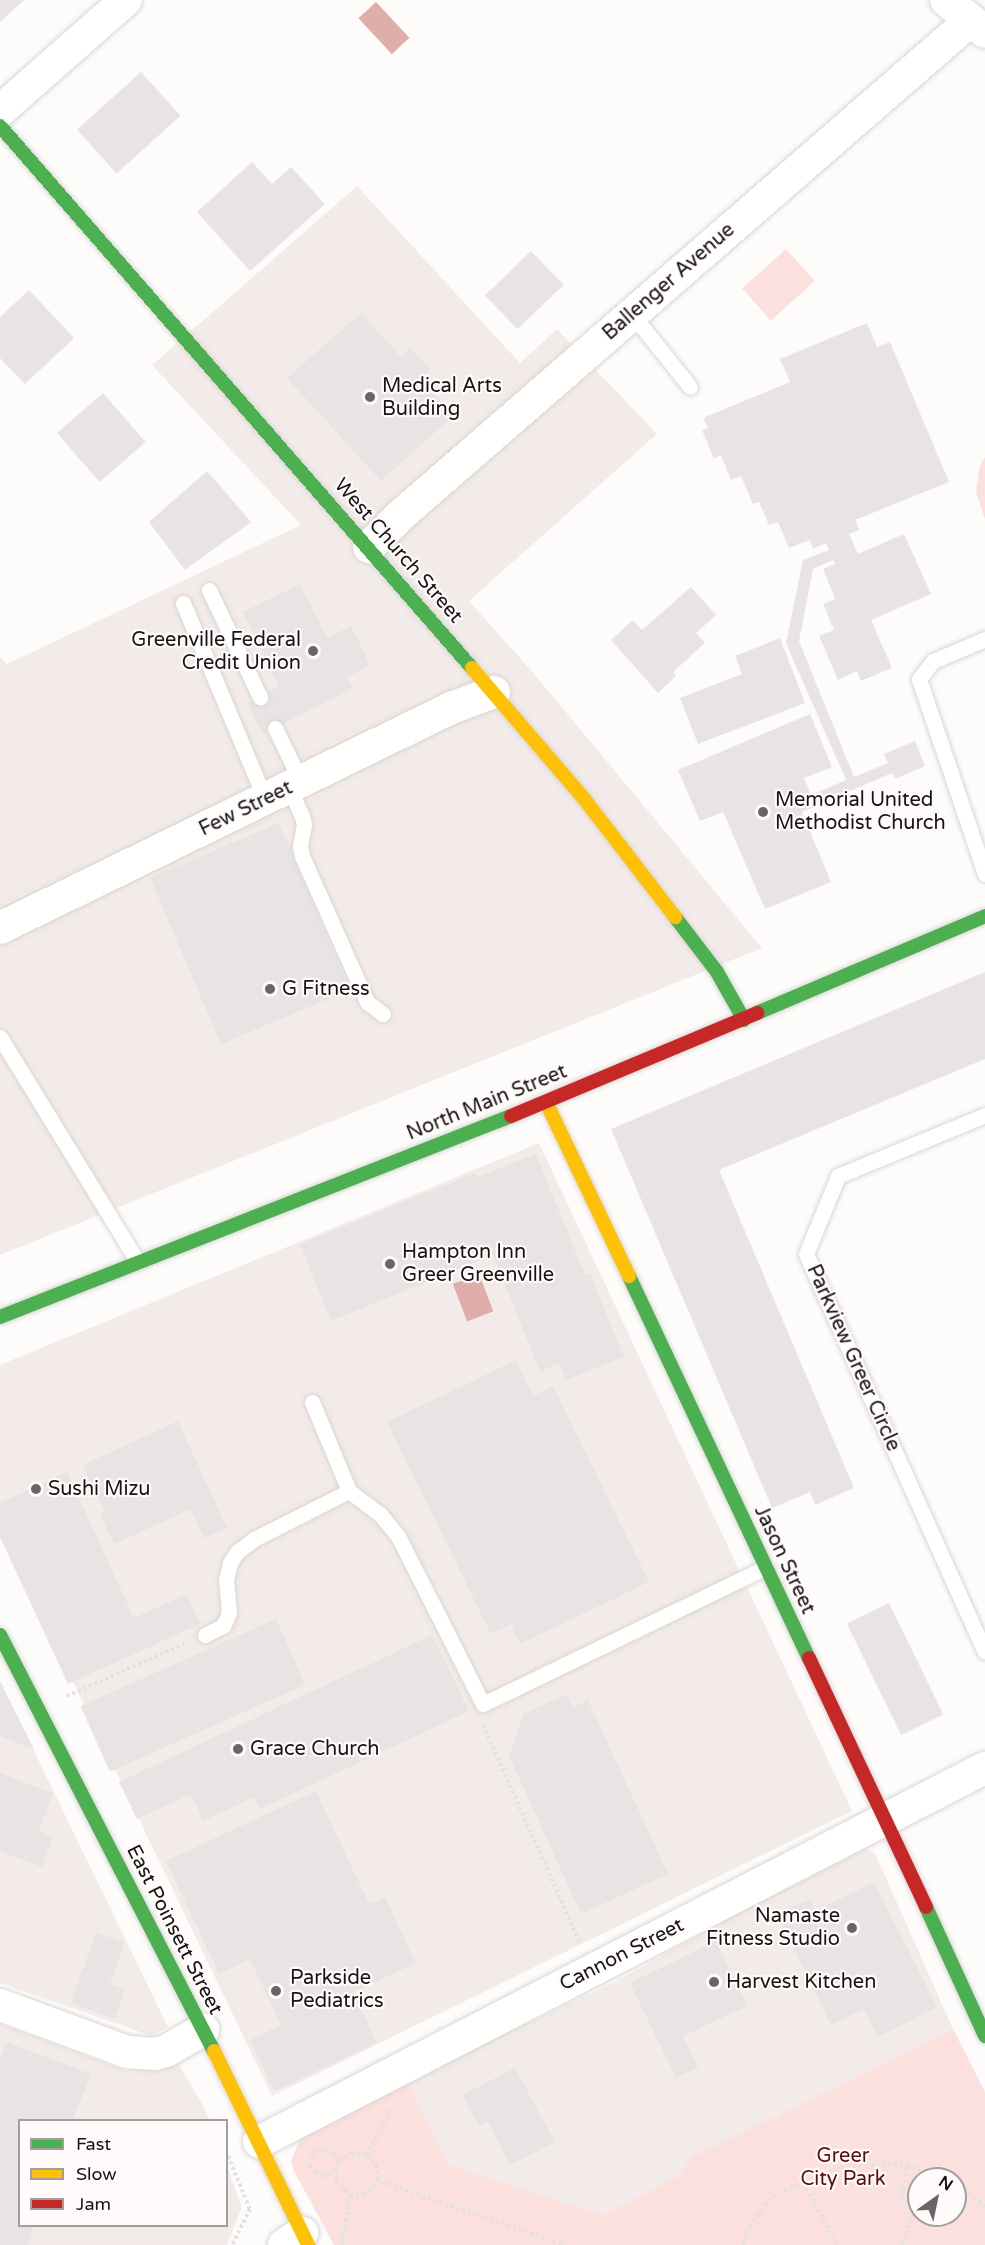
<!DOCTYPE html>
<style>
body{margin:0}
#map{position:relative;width:985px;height:2245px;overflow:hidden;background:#fdfcfb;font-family:"Varela Round",sans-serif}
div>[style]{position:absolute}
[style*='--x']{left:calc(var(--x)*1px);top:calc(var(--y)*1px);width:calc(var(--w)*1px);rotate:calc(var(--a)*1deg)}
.built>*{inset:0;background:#f3ebe9}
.green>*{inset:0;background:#fbe0dd;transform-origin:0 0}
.water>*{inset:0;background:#e0aea8;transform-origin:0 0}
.building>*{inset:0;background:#e7e4e3;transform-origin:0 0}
.path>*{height:4px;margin-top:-2px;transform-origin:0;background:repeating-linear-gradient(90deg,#e3e2e2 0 3px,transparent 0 6px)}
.roads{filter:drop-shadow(0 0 2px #dad6d5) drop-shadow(0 0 2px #dad6d5)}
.lane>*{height:15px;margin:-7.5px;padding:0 7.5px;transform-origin:7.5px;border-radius:7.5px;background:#fffffe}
.street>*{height:32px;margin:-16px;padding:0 16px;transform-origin:16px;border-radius:16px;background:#fffffe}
.fast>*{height:14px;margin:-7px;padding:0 7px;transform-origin:7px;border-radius:7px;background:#4caf50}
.slow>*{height:14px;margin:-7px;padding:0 7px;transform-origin:7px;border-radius:7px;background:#ffc107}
.jam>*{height:14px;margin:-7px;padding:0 7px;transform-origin:7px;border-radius:7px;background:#c62828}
.dots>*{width:16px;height:16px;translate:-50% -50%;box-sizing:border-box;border:3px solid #fefbfa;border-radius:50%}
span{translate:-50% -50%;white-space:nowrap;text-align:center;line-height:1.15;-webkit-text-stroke:4.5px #fefbfa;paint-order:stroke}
.street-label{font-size:20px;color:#191313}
.poi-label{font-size:20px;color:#191313}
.left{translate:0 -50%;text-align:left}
.right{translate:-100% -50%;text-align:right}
.park-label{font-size:20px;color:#610b0c}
.legend{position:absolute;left:18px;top:2119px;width:210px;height:108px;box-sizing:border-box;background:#fefbfa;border:2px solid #a29e9e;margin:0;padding:8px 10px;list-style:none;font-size:18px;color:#191313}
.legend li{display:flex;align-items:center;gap:12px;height:30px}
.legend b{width:30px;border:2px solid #a29e9e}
.north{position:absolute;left:907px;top:2167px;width:60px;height:60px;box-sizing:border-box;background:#fefbfa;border:2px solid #a29e9e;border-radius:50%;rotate:33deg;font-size:16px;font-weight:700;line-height:24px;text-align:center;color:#191313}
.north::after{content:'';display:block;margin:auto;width:21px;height:27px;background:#696564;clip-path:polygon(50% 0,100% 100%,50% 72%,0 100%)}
</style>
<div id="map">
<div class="built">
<i style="clip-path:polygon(357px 186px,520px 363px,557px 329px,657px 434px,469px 601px,535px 675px,762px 948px,0 1255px,0 657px,7px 664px,301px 525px,152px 365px)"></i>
<i style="clip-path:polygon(539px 1143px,852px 1811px,272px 2096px,0 1530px,0 1365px)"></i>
<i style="clip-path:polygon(0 1681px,168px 2027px,152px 2036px,0 1983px)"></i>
<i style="clip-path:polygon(857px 1846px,875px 1853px,953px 2029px,690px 2158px,679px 2176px,602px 2215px,449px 2165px,406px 2080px,615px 1982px)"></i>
<i style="clip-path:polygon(0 2024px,127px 2071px,156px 2065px,175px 2058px,203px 2105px,209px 2120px,20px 2120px,20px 2226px,226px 2226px,227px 2166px,242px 2207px,227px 2245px,0 2245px)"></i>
</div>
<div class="green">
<i style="left:786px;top:249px;width:43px;height:59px;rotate:48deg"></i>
<i style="clip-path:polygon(985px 457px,985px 519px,976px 492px,980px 465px)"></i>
<i style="clip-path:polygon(evenodd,953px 2029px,985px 2092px,985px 2245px,334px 2245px,294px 2171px,291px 2161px,300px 2139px,406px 2080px,449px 2165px,602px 2215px,679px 2176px,690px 2158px,953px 2029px,919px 2179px,955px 2179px,955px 2215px,919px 2215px,919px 2179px)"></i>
</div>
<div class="water">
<i style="left:376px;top:2px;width:49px;height:24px;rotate:47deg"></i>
<i style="left:479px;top:1274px;width:40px;height:28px;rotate:69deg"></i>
</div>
<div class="building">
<i style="clip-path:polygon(0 0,24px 0,0 22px)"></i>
<i style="left:141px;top:72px;width:59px;height:86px;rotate:48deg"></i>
<i style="clip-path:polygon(252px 162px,272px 184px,291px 167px,325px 204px,250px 271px,197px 212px)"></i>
<i style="left:531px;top:251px;width:47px;height:64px;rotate:46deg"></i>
<i style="clip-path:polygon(29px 290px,74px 338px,25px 384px,0 358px,0 317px)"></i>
<i style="clip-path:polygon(361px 313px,401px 357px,411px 348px,430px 369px,420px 378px,453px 416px,381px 481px,287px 378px)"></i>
<i style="clip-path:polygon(867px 323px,877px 347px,890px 342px,949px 482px,855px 520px,859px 530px,849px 534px,858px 554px,904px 534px,931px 594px,871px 620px,892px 668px,861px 681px,857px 671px,838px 680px,819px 636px,834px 630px,823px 604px,835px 599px,823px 569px,835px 564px,833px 560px,813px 569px,799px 641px,854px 777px,888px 763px,884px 754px,915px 741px,925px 766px,895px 779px,892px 773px,802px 812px,831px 882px,765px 909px,723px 812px,700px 821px,678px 770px,810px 714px,832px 767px,804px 778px,811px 795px,846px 780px,786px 643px,803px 560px,829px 550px,826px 543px,813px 549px,810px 540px,789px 548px,778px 522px,769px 525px,759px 502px,753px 504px,741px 476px,731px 480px,721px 455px,714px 459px,702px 430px,708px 428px,703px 418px,790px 382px,780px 359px)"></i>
<i style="left:103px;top:393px;width:65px;height:61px;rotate:49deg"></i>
<i style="clip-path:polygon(207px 471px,251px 522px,185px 570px,149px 522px)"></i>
<i style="clip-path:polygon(300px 584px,327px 638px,351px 626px,370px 665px,347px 677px,353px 688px,263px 734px,247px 704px,279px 686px,243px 612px)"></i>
<i style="clip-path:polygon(691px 587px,716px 615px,696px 633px,705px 643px,673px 672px,676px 676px,658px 693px,611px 640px,633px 620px,642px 630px)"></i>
<i style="clip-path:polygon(780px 638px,805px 703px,698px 744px,680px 698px,742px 674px,735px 656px)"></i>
<i style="left:279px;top:823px;width:181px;height:140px;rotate:67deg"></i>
<i style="clip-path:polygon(985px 972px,985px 1059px,719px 1170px,854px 1488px,815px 1505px,810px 1492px,772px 1508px,611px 1129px)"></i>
<i style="clip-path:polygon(536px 1154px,585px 1275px,590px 1273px,624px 1357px,566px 1380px,559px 1363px,540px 1371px,493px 1255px,331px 1321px,300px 1244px,476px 1173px,478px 1177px)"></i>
<i style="clip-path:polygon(516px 1360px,533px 1396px,553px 1386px,649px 1582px,520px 1644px,511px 1624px,491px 1634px,387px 1422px)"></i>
<i style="clip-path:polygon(178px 1421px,227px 1528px,204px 1538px,191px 1509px,114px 1544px,100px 1514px,105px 1512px,83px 1465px)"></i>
<i style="clip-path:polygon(67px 1472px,134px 1618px,187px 1594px,200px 1624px,68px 1684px,0 1537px,0 1503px)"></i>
<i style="left:889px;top:1603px;width:124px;height:47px;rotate:64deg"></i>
<i style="left:276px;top:1619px;width:72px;height:214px;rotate:66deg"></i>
<i style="clip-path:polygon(432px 1635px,469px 1711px,260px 1809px,254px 1797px,203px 1821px,191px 1794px,137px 1819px,119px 1782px)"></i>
<i style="clip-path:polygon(0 1681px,34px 1749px,0 1736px)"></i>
<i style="clip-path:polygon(567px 1694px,573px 1707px,588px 1700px,668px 1874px,581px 1914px,509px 1756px,523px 1714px)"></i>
<i style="clip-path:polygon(0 1773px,53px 1793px,39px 1831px,53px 1837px,42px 1867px,0 1851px)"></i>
<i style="clip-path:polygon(316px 1791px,369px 1904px,385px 1897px,416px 1963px,353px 1992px,377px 2043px,274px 2091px,250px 2040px,281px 2025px,250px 1959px,219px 1974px,166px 1861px)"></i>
<i style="clip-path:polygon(874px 1882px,937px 2007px,878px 2037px,864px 2009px,831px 2025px,777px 1914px,810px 1899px,815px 1911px)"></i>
<i style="clip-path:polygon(96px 1932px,125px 1943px,110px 1984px,125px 1990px,115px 2019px,71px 2003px)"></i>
<i style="clip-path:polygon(716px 1941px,747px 2006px,683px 2036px,698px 2067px,676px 2078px,630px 1983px)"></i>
<i style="clip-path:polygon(6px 2042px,91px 2074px,73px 2120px,20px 2120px,20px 2226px,34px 2226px,27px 2245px,0 2245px,0 2058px)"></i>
<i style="clip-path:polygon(515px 2068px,555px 2142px,510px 2165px,488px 2121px,479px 2126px,462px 2095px)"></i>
</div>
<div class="path">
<i style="--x:67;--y:1696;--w:128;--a:-24"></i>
<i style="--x:483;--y:1725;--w:239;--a:66"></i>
<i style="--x:367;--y:2155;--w:53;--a:-62"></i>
<i style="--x:228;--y:2156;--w:57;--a:67.5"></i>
<i style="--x:250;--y:2209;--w:40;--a:116.6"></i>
<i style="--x:907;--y:2167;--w:33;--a:101"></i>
<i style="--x:901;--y:2199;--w:19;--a:21"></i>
<i style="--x:335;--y:2171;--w:13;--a:153"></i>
<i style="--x:323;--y:2177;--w:9;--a:-153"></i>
<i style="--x:315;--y:2173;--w:9;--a:-126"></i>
<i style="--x:310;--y:2166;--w:13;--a:-77"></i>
<i style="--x:313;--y:2153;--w:9;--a:-27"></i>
<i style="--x:321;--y:2149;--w:14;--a:21"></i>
<i style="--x:334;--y:2154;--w:8;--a:60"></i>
<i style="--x:338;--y:2161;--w:10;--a:107"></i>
<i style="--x:335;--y:2171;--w:10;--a:84"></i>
<i style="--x:336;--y:2181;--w:20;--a:45"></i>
<i style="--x:350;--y:2195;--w:14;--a:0"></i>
<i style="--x:364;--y:2195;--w:7;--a:-34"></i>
<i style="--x:370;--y:2191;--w:13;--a:-58"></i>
<i style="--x:377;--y:2180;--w:14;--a:-90"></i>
<i style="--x:377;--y:2166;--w:15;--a:-132"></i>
<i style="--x:367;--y:2155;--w:14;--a:-172"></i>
<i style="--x:353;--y:2153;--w:17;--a:152"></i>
<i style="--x:377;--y:2180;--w:199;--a:19.1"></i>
<i style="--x:804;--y:2183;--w:22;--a:-27"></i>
<i style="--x:824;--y:2173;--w:30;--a:-15"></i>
<i style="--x:853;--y:2165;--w:23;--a:-2"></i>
<i style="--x:876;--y:2164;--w:24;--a:2"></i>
<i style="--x:900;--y:2165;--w:30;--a:12"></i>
<i style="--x:929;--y:2171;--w:20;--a:24"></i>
<i style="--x:955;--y:2183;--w:38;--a:37"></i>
<i style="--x:342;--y:2245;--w:51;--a:-80.9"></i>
<i style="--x:743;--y:2245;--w:20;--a:-70"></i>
<i style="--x:750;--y:2226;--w:26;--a:-54"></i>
<i style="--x:765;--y:2205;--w:18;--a:-41"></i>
<i style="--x:779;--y:2193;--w:27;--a:-22"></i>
<i style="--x:804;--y:2183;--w:70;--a:62"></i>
<i style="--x:902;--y:2245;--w:43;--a:-71.1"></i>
</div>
<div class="roads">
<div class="lane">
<i style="--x:632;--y:314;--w:93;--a:51.5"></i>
<i style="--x:209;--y:590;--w:119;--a:64.5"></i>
<i style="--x:183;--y:603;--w:212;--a:67.3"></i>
<i style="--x:985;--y:639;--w:56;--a:157.1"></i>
<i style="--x:933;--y:661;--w:23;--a:128"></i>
<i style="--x:919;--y:679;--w:206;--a:71.3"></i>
<i style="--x:275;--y:728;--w:60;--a:64.3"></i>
<i style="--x:289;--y:788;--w:31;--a:65"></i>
<i style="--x:302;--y:816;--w:9;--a:77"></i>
<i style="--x:304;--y:825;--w:21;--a:101"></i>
<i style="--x:300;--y:846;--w:10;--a:79"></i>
<i style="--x:302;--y:856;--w:160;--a:66"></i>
<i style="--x:367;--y:1002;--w:20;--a:37"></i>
<i style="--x:0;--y:1037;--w:264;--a:58.5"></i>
<i style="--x:985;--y:1115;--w:159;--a:157.5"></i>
<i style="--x:838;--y:1176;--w:84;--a:112.3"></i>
<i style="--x:806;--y:1254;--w:436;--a:65.8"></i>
<i style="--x:312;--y:1402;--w:96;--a:67.4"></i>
<i style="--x:349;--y:1491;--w:39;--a:37"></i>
<i style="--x:380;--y:1514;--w:28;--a:51"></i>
<i style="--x:398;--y:1536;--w:188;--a:63.2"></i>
<i style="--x:483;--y:1704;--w:314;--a:-25.8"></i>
<i style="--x:205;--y:1635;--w:20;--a:-27"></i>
<i style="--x:223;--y:1626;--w:14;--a:-65"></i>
<i style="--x:229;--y:1613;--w:33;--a:-95"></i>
<i style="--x:226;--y:1580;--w:17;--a:-77"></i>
<i style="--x:230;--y:1563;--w:13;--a:-58"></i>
<i style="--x:237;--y:1552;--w:21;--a:-37"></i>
<i style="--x:254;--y:1539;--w:106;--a:-26.8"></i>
</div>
<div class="street">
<i style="--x:946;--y:0;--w:50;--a:39.4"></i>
<i style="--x:0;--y:111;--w:168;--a:-41.4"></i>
<i style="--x:369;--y:547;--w:45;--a:-45"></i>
<i style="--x:401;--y:515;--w:755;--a:-40.97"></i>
<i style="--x:0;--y:928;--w:502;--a:-26"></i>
<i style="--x:451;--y:708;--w:46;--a:-20.4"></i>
<i style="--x:0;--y:2005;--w:135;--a:20.3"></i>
<i style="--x:127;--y:2052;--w:28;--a:4"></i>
<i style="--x:155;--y:2054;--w:11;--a:-15"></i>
<i style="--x:166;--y:2051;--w:43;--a:-29.6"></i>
<i style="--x:259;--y:2142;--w:817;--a:-27.26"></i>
<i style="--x:284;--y:2245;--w:22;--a:-34"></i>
</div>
<div class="fast">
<i style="--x:0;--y:126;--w:719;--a:48.95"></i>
<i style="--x:675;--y:917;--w:69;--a:52.6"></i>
<i style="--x:717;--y:972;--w:55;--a:60.6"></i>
<i style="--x:757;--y:1013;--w:248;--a:-23"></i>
<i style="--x:629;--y:1276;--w:422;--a:64.8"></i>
<i style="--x:0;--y:1317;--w:549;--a:-21.47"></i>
<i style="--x:0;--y:1635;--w:468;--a:62.8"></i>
<i style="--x:926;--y:1907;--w:142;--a:65.4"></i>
</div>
<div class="slow">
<i style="--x:472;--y:668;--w:174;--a:49.4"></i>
<i style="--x:585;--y:800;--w:148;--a:52.4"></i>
<i style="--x:546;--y:1102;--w:193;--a:64.5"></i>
<i style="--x:214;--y:2051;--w:216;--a:64.1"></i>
</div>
<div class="jam">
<i style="--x:511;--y:1116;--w:267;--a:-22.7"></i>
<i style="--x:809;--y:1658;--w:275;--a:64.8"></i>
</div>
</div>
<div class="dots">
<i style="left:370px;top:397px;background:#696564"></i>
<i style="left:313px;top:651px;background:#696564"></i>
<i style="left:763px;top:812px;background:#696564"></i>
<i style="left:270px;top:989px;background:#696564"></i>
<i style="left:390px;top:1264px;background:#696564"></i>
<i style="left:36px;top:1489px;background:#696564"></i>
<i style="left:238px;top:1749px;background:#696564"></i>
<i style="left:852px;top:1928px;background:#696564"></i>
<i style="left:714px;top:1982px;background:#696564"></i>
<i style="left:276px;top:1991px;background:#696564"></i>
</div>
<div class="street-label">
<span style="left:669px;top:282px;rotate:-41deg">Ballenger Avenue</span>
<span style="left:398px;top:551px;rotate:49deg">West Church Street</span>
<span style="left:246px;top:809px;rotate:-26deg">Few Street</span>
<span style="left:487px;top:1103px;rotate:-22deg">North Main Street</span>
<span style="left:853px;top:1358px;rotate:66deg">Parkview Greer Circle</span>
<span style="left:784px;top:1560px;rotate:65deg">Jason Street</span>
<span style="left:174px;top:1930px;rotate:63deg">East Poinsett Street</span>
<span style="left:622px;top:1955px;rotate:-27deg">Cannon Street</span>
</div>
<div class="poi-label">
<span class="left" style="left:382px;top:398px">Medical Arts<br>Building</span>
<span class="right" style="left:301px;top:652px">Greenville Federal<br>Credit Union</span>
<span class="left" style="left:775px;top:812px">Memorial United<br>Methodist Church</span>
<span class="left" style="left:282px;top:989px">G Fitness</span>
<span class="left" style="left:402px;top:1264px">Hampton Inn<br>Greer Greenville</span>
<span class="left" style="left:48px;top:1489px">Sushi Mizu</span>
<span class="left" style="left:250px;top:1749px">Grace Church</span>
<span class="right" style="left:840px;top:1928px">Namaste<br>Fitness Studio</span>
<span class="left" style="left:290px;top:1990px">Parkside<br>Pediatrics</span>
<span class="left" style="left:726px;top:1982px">Harvest Kitchen</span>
</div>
<div class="park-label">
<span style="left:843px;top:2168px">Greer<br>City Park</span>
</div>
<ul class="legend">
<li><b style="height:8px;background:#4caf50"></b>Fast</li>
<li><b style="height:8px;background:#ffc107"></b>Slow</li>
<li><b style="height:8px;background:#c62828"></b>Jam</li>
</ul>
<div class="north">N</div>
</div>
